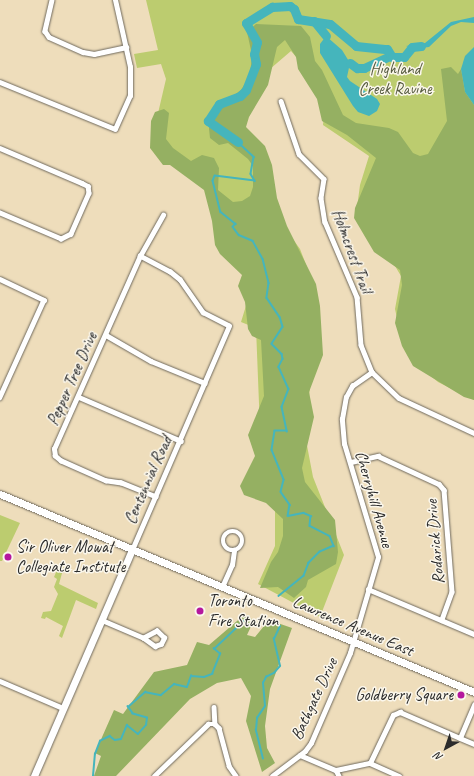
<!DOCTYPE html>
<style>
body{margin:0}
#map{position:relative;width:474px;height:776px;overflow:hidden;background:#edb;font-family:Caveat,sans-serif}
div>[style]{position:absolute}
[style*='--x']{left:calc(var(--x)*1px);top:calc(var(--y)*1px);width:calc(var(--w)*1px);rotate:calc(var(--a)*1deg)}
.green>*{inset:0;background:#bccc6f}
.forest>*{inset:0;background:#95b062}
.water>*{inset:0;background:#45b5bc}
.stream>*{height:1.5px;margin:-0.75px;padding:0 0.75px;transform-origin:0.75px;border-radius:0.75px;background:#45b5bc}
.river>*{height:9px;margin:-4.5px;padding:0 4.5px;transform-origin:4.5px;border-radius:4.5px;background:#45b5bc}
.roads{filter:drop-shadow(0 0 1px #6f695d) drop-shadow(0 0 1px #6f695d)}
.street>*{height:4.5px;margin:-2.25px;padding:0 2.25px;transform-origin:2.25px;border-radius:2.25px;background:#fff}
.street>.ring{margin:-2.25px;padding:0;box-sizing:content-box;background:none;border:4.5px solid #fff;border-radius:50%}
.secondary>*{height:7px;margin:-3.5px;padding:0 3.5px;transform-origin:3.5px;border-radius:3.5px;background:#fff}
.dots>*{width:11px;height:11px;translate:-50% -50%;box-sizing:border-box;border:2px solid #fbf7ec;border-radius:50%}
span{translate:-50% -50%;white-space:nowrap;text-align:center;line-height:1.15;-webkit-text-stroke:3px #fbf7ec;paint-order:stroke}
.park-label{font-size:17px;color:#565b3f}
.street-label{font-size:17px;color:#2b2b2b}
.poi-label{font-size:17px;color:#2b2b2b}
.left{translate:0 -50%;text-align:left}
.right{translate:-100% -50%;text-align:right}
.north{position:absolute;left:426px;top:728px;width:40px;height:40px;-webkit-text-stroke:3px #fbf7ec;paint-order:stroke;rotate:220deg;font-size:11px;font-weight:700;line-height:16px;text-align:center;color:#2b2b2b}
.north::after{content:'';display:block;margin:auto;width:14px;height:18px;background:#2b2b2b;clip-path:polygon(50% 0,100% 100%,50% 72%,0 100%)}
</style>
<div id="map">
<div class="green">
<i style="clip-path:polygon(146px 0,474px 0,474px 400px,438px 382px,419px 366px,401px 337px,395px 309px,401px 276px,383px 246px,356px 215px,360px 185px,369px 156px,323px 125px,324px 112px,306px 68px,291px 51px,219px 113px,243px 140px,269px 206px,300px 249px,312px 280px,310px 387px,305px 435px,313px 477px,344px 555px,320px 617px,258px 584px,275px 546px,275px 508px,260px 429px,256px 328px,241px 322px,257px 270px,211px 196px,152px 139px,166px 79px,161px 64px,137px 68px,134px 54px,158px 50px)"></i>
<i style="clip-path:polygon(0 515px,20px 523px,2px 561px,0 561px)"></i>
<i style="clip-path:polygon(64px 566px,59px 584px,98px 603px,96px 609px,76px 600px,62px 638px,59px 636px,63px 626px,46px 617px,45px 619px,41px 618px,43px 612px,51px 611px,58px 594px,54px 587px,57px 579px,54px 577px,57px 570px,61px 572px)"></i>
</div>
<div class="forest">
<i style="clip-path:polygon(256px 24px,301px 26px,310px 37px,315px 61px,322px 70px,343px 115px,356px 123px,389px 128px,398px 132px,413px 153px,420px 156px,428px 154px,447px 121px,441px 69px,451px 67px,458px 74px,461px 69px,465px 92px,474px 105px,474px 400px,464px 397px,413px 366px,402px 346px,395px 323px,402px 285px,400px 270px,374px 252px,354px 218px,355px 208px,376px 158px,347px 135px,322px 121px,317px 99px,298px 69px,296px 57px,285px 40px,277px 47px,268px 85px,249px 117px,246px 127px,265px 146px,272px 165px,277px 198px,287px 226px,316px 284px,320px 306px,323px 355px,309px 392px,314px 417px,302px 468px,305px 482px,335px 520px,338px 552px,336px 564px,308px 580px,306px 587px,294px 598px,278px 587px,260px 588px,271px 562px,278px 552px,283px 536px,283px 519px,266px 503px,244px 495px,240px 486px,255px 456px,248px 435px,264px 396px,261px 340px,252px 336px,248px 329px,245px 302px,238px 286px,242px 275px,220px 254px,215px 245px,212px 221px,204px 190px,170px 165px,163px 165px,150px 148px,151px 121px,155px 112px,164px 109px,169px 113px,166px 139px,173px 148px,191px 161px,202px 155px,214px 158px,219px 168px,218px 190px,233px 202px,242px 201px,250px 196px,253px 187px,253px 166px,248px 159px,228px 143px,219px 145px,210px 138px,209px 129px,210px 117px,214px 110px,241px 90px,250px 75px,252px 55px,247px 32px)"></i>
<i style="clip-path:polygon(244px 615px,254px 620px,247px 635px,255px 637px,269px 620px,292px 628px,270px 689px,265px 726px,267px 748px,275px 763px,262px 772px,246px 721px,251px 696px,241px 678px,217px 683px,190px 699px,116px 776px,94px 776px,101px 756px,95px 753px,114px 710px,123px 714px,154px 672px,187px 665px,197px 642px,209px 645px)"></i>
</div>
<div class="water">
<i style="clip-path:polygon(474px 17px,474px 23px,461px 22px,451px 26px,429px 47px,414px 49px,406px 46px,425px 43px,451px 22px)"></i>
<i style="clip-path:polygon(326px 36px,342px 50px,350px 63px,347px 77px,350px 81px,377px 99px,380px 104px,377px 111px,369px 116px,358px 112px,353px 106px,320px 53px,320px 44px)"></i>
<i style="clip-path:polygon(474px 47px,474px 105px,465px 92px,461px 69px,465px 56px)"></i>
</div>
<div class="stream">
<i style="--x:238;--y:142;--w:22;--a:43"></i>
<i style="--x:254;--y:157;--w:17;--a:100"></i>
<i style="--x:251;--y:174;--w:8;--a:60"></i>
<i style="--x:255;--y:181;--w:40;--a:-172.9"></i>
<i style="--x:215;--y:176;--w:5;--a:112"></i>
<i style="--x:213;--y:181;--w:32;--a:76"></i>
<i style="--x:221;--y:212;--w:19;--a:39"></i>
<i style="--x:236;--y:224;--w:4;--a:135"></i>
<i style="--x:233;--y:227;--w:10;--a:53"></i>
<i style="--x:239;--y:235;--w:15;--a:23"></i>
<i style="--x:253;--y:241;--w:21;--a:61"></i>
<i style="--x:263;--y:259;--w:25;--a:76"></i>
<i style="--x:269;--y:283;--w:15;--a:98"></i>
<i style="--x:267;--y:298;--w:23;--a:56"></i>
<i style="--x:280;--y:317;--w:10;--a:73"></i>
<i style="--x:283;--y:327;--w:20;--a:123"></i>
<i style="--x:272;--y:344;--w:14;--a:45"></i>
<i style="--x:282;--y:354;--w:5;--a:79"></i>
<i style="--x:283;--y:359;--w:9;--a:117"></i>
<i style="--x:279;--y:367;--w:24;--a:66"></i>
<i style="--x:289;--y:389;--w:19;--a:111"></i>
<i style="--x:282;--y:407;--w:25;--a:78"></i>
<i style="--x:287;--y:431;--w:12;--a:180"></i>
<i style="--x:275;--y:431;--w:19;--a:99"></i>
<i style="--x:272;--y:450;--w:32;--a:68"></i>
<i style="--x:284;--y:480;--w:12;--a:104"></i>
<i style="--x:281;--y:492;--w:16;--a:55"></i>
<i style="--x:290;--y:505;--w:11;--a:100"></i>
<i style="--x:288;--y:516;--w:16;--a:-11"></i>
<i style="--x:304;--y:513;--w:8;--a:23"></i>
<i style="--x:311;--y:516;--w:10;--a:96"></i>
<i style="--x:310;--y:526;--w:22;--a:27"></i>
<i style="--x:330;--y:536;--w:11;--a:68"></i>
<i style="--x:334;--y:546;--w:15;--a:157"></i>
<i style="--x:320;--y:552;--w:16;--a:135"></i>
<i style="--x:309;--y:563;--w:14;--a:111"></i>
<i style="--x:304;--y:576;--w:32;--a:141"></i>
<i style="--x:263;--y:759;--w:30;--a:-104"></i>
<i style="--x:256;--y:730;--w:12;--a:-85"></i>
<i style="--x:257;--y:718;--w:14;--a:-56"></i>
<i style="--x:265;--y:706;--w:23;--a:-95"></i>
<i style="--x:263;--y:683;--w:7;--a:-63"></i>
<i style="--x:266;--y:677;--w:9;--a:-27"></i>
<i style="--x:274;--y:673;--w:9;--a:-49"></i>
<i style="--x:280;--y:666;--w:28;--a:-103"></i>
<i style="--x:274;--y:639;--w:14;--a:-65"></i>
<i style="--x:93;--y:776;--w:22;--a:-85"></i>
<i style="--x:95;--y:754;--w:14;--a:-69"></i>
<i style="--x:100;--y:741;--w:11;--a:-27"></i>
<i style="--x:110;--y:736;--w:6;--a:39"></i>
<i style="--x:115;--y:740;--w:6;--a:-9"></i>
<i style="--x:121;--y:739;--w:15;--a:-67"></i>
<i style="--x:127;--y:725;--w:14;--a:39"></i>
<i style="--x:138;--y:734;--w:12;--a:-48"></i>
<i style="--x:146;--y:725;--w:7;--a:-82"></i>
<i style="--x:147;--y:718;--w:15;--a:-164"></i>
<i style="--x:133;--y:714;--w:9;--a:-126"></i>
<i style="--x:128;--y:707;--w:23;--a:-41"></i>
<i style="--x:145;--y:692;--w:16;--a:11"></i>
<i style="--x:161;--y:695;--w:17;--a:-40"></i>
<i style="--x:174;--y:684;--w:13;--a:13"></i>
<i style="--x:187;--y:687;--w:12;--a:-70"></i>
<i style="--x:191;--y:676;--w:13;--a:4"></i>
<i style="--x:204;--y:677;--w:9;--a:-21"></i>
<i style="--x:212;--y:674;--w:22;--a:-68"></i>
<i style="--x:220;--y:654;--w:8;--a:-140"></i>
<i style="--x:214;--y:649;--w:47;--a:-43.3"></i>
</div>
<div class="river">
<i style="--x:314;--y:21;--w:19;--a:51"></i>
<i style="--x:350;--y:63;--w:9;--a:36"></i>
<i style="--x:357;--y:68;--w:7;--a:0"></i>
<i style="--x:364;--y:68;--w:29;--a:-25"></i>
<i style="--x:238;--y:142;--w:37;--a:-145"></i>
<i style="--x:208;--y:121;--w:20;--a:-57"></i>
<i style="--x:219;--y:104;--w:22;--a:-21"></i>
<i style="--x:240;--y:96;--w:8;--a:-45"></i>
<i style="--x:246;--y:90;--w:28;--a:-69"></i>
<i style="--x:256;--y:64;--w:10;--a:-101"></i>
<i style="--x:254;--y:54;--w:12;--a:-76"></i>
<i style="--x:257;--y:42;--w:22;--a:-120"></i>
<i style="--x:246;--y:23;--w:31;--a:-32"></i>
<i style="--x:272;--y:7;--w:18;--a:-3"></i>
<i style="--x:290;--y:6;--w:5;--a:37"></i>
<i style="--x:294;--y:9;--w:11;--a:68"></i>
<i style="--x:298;--y:19;--w:32;--a:9"></i>
<i style="--x:330;--y:24;--w:34;--a:40"></i>
<i style="--x:356;--y:46;--w:31;--a:6"></i>
<i style="--x:387;--y:49;--w:9;--a:58"></i>
<i style="--x:392;--y:57;--w:12;--a:0"></i>
<i style="--x:404;--y:57;--w:13;--a:-51"></i>
<i style="--x:412;--y:47;--w:9;--a:-6"></i>
</div>
<div class="roads">
<div class="street">
<i style="--x:52;--y:0;--w:32;--a:103"></i>
<i style="--x:45;--y:31;--w:7;--a:56"></i>
<i style="--x:49;--y:37;--w:37;--a:24"></i>
<i style="--x:83;--y:52;--w:11;--a:10"></i>
<i style="--x:94;--y:54;--w:33;--a:-12"></i>
<i style="--x:0;--y:82;--w:124;--a:22.2"></i>
<i style="--x:115;--y:129;--w:36;--a:-66"></i>
<i style="--x:130;--y:96;--w:29;--a:-90"></i>
<i style="--x:130;--y:67;--w:69;--a:-102.6"></i>
<i style="--x:281;--y:101;--w:56;--a:71.2"></i>
<i style="--x:299;--y:154;--w:35;--a:45"></i>
<i style="--x:324;--y:179;--w:19;--a:99"></i>
<i style="--x:321;--y:198;--w:24;--a:81"></i>
<i style="--x:325;--y:222;--w:82;--a:66.9"></i>
<i style="--x:357;--y:297;--w:48;--a:85.2"></i>
<i style="--x:361;--y:345;--w:29;--a:68"></i>
<i style="--x:372;--y:372;--w:37;--a:44"></i>
<i style="--x:399;--y:398;--w:83;--a:25"></i>
<i style="--x:0;--y:148;--w:89;--a:23.1"></i>
<i style="--x:82;--y:183;--w:7;--a:27"></i>
<i style="--x:88;--y:186;--w:7;--a:82"></i>
<i style="--x:89;--y:193;--w:45;--a:113.7"></i>
<i style="--x:71;--y:234;--w:11;--a:153"></i>
<i style="--x:61;--y:239;--w:66;--a:-156.9"></i>
<i style="--x:0;--y:279;--w:49;--a:25.5"></i>
<i style="--x:44;--y:300;--w:107;--a:114.4"></i>
<i style="--x:106;--y:335;--w:52;--a:30"></i>
<i style="--x:151;--y:361;--w:58;--a:22.2"></i>
<i style="--x:79;--y:397;--w:111;--a:23.3"></i>
<i style="--x:351;--y:462;--w:28;--a:-13"></i>
<i style="--x:378;--y:456;--w:67;--a:24.7"></i>
<i style="--x:439;--y:484;--w:8;--a:50"></i>
<i style="--x:444;--y:490;--w:102;--a:85.5"></i>
<i style="--x:452;--y:592;--w:30;--a:110"></i>
<i style="--x:156;--y:497;--w:38;--a:-158"></i>
<i style="--x:121;--y:483;--w:15;--a:-172"></i>
<i style="--x:106;--y:481;--w:49;--a:-156"></i>
<i style="--x:61;--y:461;--w:8;--a:-140"></i>
<i style="--x:55;--y:456;--w:7;--a:-98"></i>
<i style="--x:54;--y:449;--w:211;--a:-66"></i>
<i style="--x:140;--y:256;--w:47;--a:-60.7"></i>
<i class="ring" style="left:223px;top:531px;width:15.5px;height:15.5px"></i>
<i style="--x:132;--y:550;--w:244;--a:-66.6"></i>
<i style="--x:229;--y:326;--w:29;--a:-153"></i>
<i style="--x:203;--y:313;--w:40;--a:-124.9"></i>
<i style="--x:180;--y:280;--w:13;--a:-141"></i>
<i style="--x:170;--y:272;--w:34;--a:-152"></i>
<i style="--x:222;--y:587;--w:24;--a:-66"></i>
<i style="--x:232;--y:565;--w:15;--a:-82"></i>
<i style="--x:368;--y:589;--w:115;--a:23"></i>
<i style="--x:102;--y:620;--w:46;--a:23.2"></i>
<i style="--x:144;--y:638;--w:14;--a:36"></i>
<i style="--x:155;--y:646;--w:6;--a:-18"></i>
<i style="--x:161;--y:644;--w:7;--a:-63"></i>
<i style="--x:164;--y:638;--w:10;--a:-135"></i>
<i style="--x:157;--y:631;--w:15;--a:152"></i>
<i style="--x:0;--y:681;--w:69;--a:23.2"></i>
<i style="--x:214;--y:707;--w:17;--a:87"></i>
<i style="--x:460;--y:738;--w:15;--a:23"></i>
<i style="--x:300;--y:755;--w:39;--a:23"></i>
<i style="--x:336;--y:770;--w:35;--a:-12"></i>
<i style="--x:370;--y:763;--w:32;--a:24"></i>
<i style="--x:370;--y:763;--w:53;--a:-64.4"></i>
<i style="--x:393;--y:715;--w:8;--a:-23"></i>
<i style="--x:400;--y:712;--w:65;--a:23.4"></i>
<i style="--x:460;--y:738;--w:36;--a:-67"></i>
<i style="--x:336;--y:770;--w:7;--a:63"></i>
<i style="--x:154;--y:776;--w:75;--a:-43.9"></i>
<i style="--x:208;--y:724;--w:7;--a:0"></i>
<i style="--x:215;--y:724;--w:6;--a:45"></i>
<i style="--x:219;--y:728;--w:39;--a:75"></i>
<i style="--x:229;--y:766;--w:12;--a:55"></i>
<i style="--x:272;--y:776;--w:41;--a:-37.1"></i>
<i style="--x:305;--y:751;--w:10;--a:-53"></i>
<i style="--x:311;--y:743;--w:98;--a:-66.6"></i>
<i style="--x:350;--y:653;--w:100;--a:-73.7"></i>
<i style="--x:378;--y:557;--w:118;--a:-106.7"></i>
<i style="--x:344;--y:444;--w:25;--a:-95"></i>
<i style="--x:342;--y:419;--w:22;--a:-80"></i>
<i style="--x:346;--y:397;--w:13;--a:-61"></i>
<i style="--x:352;--y:386;--w:24;--a:-35"></i>
</div>
<div class="secondary">
<i style="--x:0;--y:494;--w:514;--a:22.67"></i>
<i style="--x:34;--y:776;--w:246;--a:-66.6"></i>
</div>
</div>
<div class="dots">
<i style="left:8px;top:557px;background:#b5179e"></i>
<i style="left:200px;top:611px;background:#b5179e"></i>
<i style="left:461px;top:695px;background:#b5179e"></i>
</div>
<div class="park-label">
<span style="left:395px;top:79px">Highland<br>Creek Ravine</span>
</div>
<div class="street-label">
<span style="left:352px;top:251px;rotate:70deg">Holmcrest Trail</span>
<span style="left:72px;top:379px;rotate:-66deg">Pepper Tree Drive</span>
<span style="left:148px;top:480px;rotate:-66deg">Centennial Road</span>
<span style="left:374px;top:499px;rotate:74deg">Cherryhill Avenue</span>
<span style="left:435px;top:542px;rotate:-95deg">Rodarick Drive</span>
<span style="left:353px;top:626px;rotate:23deg">Lawrence Avenue East</span>
<span style="left:314px;top:699px;rotate:-65deg">Bathgate Drive</span>
</div>
<div class="poi-label">
<span class="left" style="left:16px;top:557px">Sir Oliver Mowat<br>Collegiate Institute</span>
<span class="left" style="left:208px;top:611px">Toronto<br>Fire Station</span>
<span class="right" style="left:453px;top:695px">Goldberry Square</span>
</div>
<div class="north">N</div>
</div>
